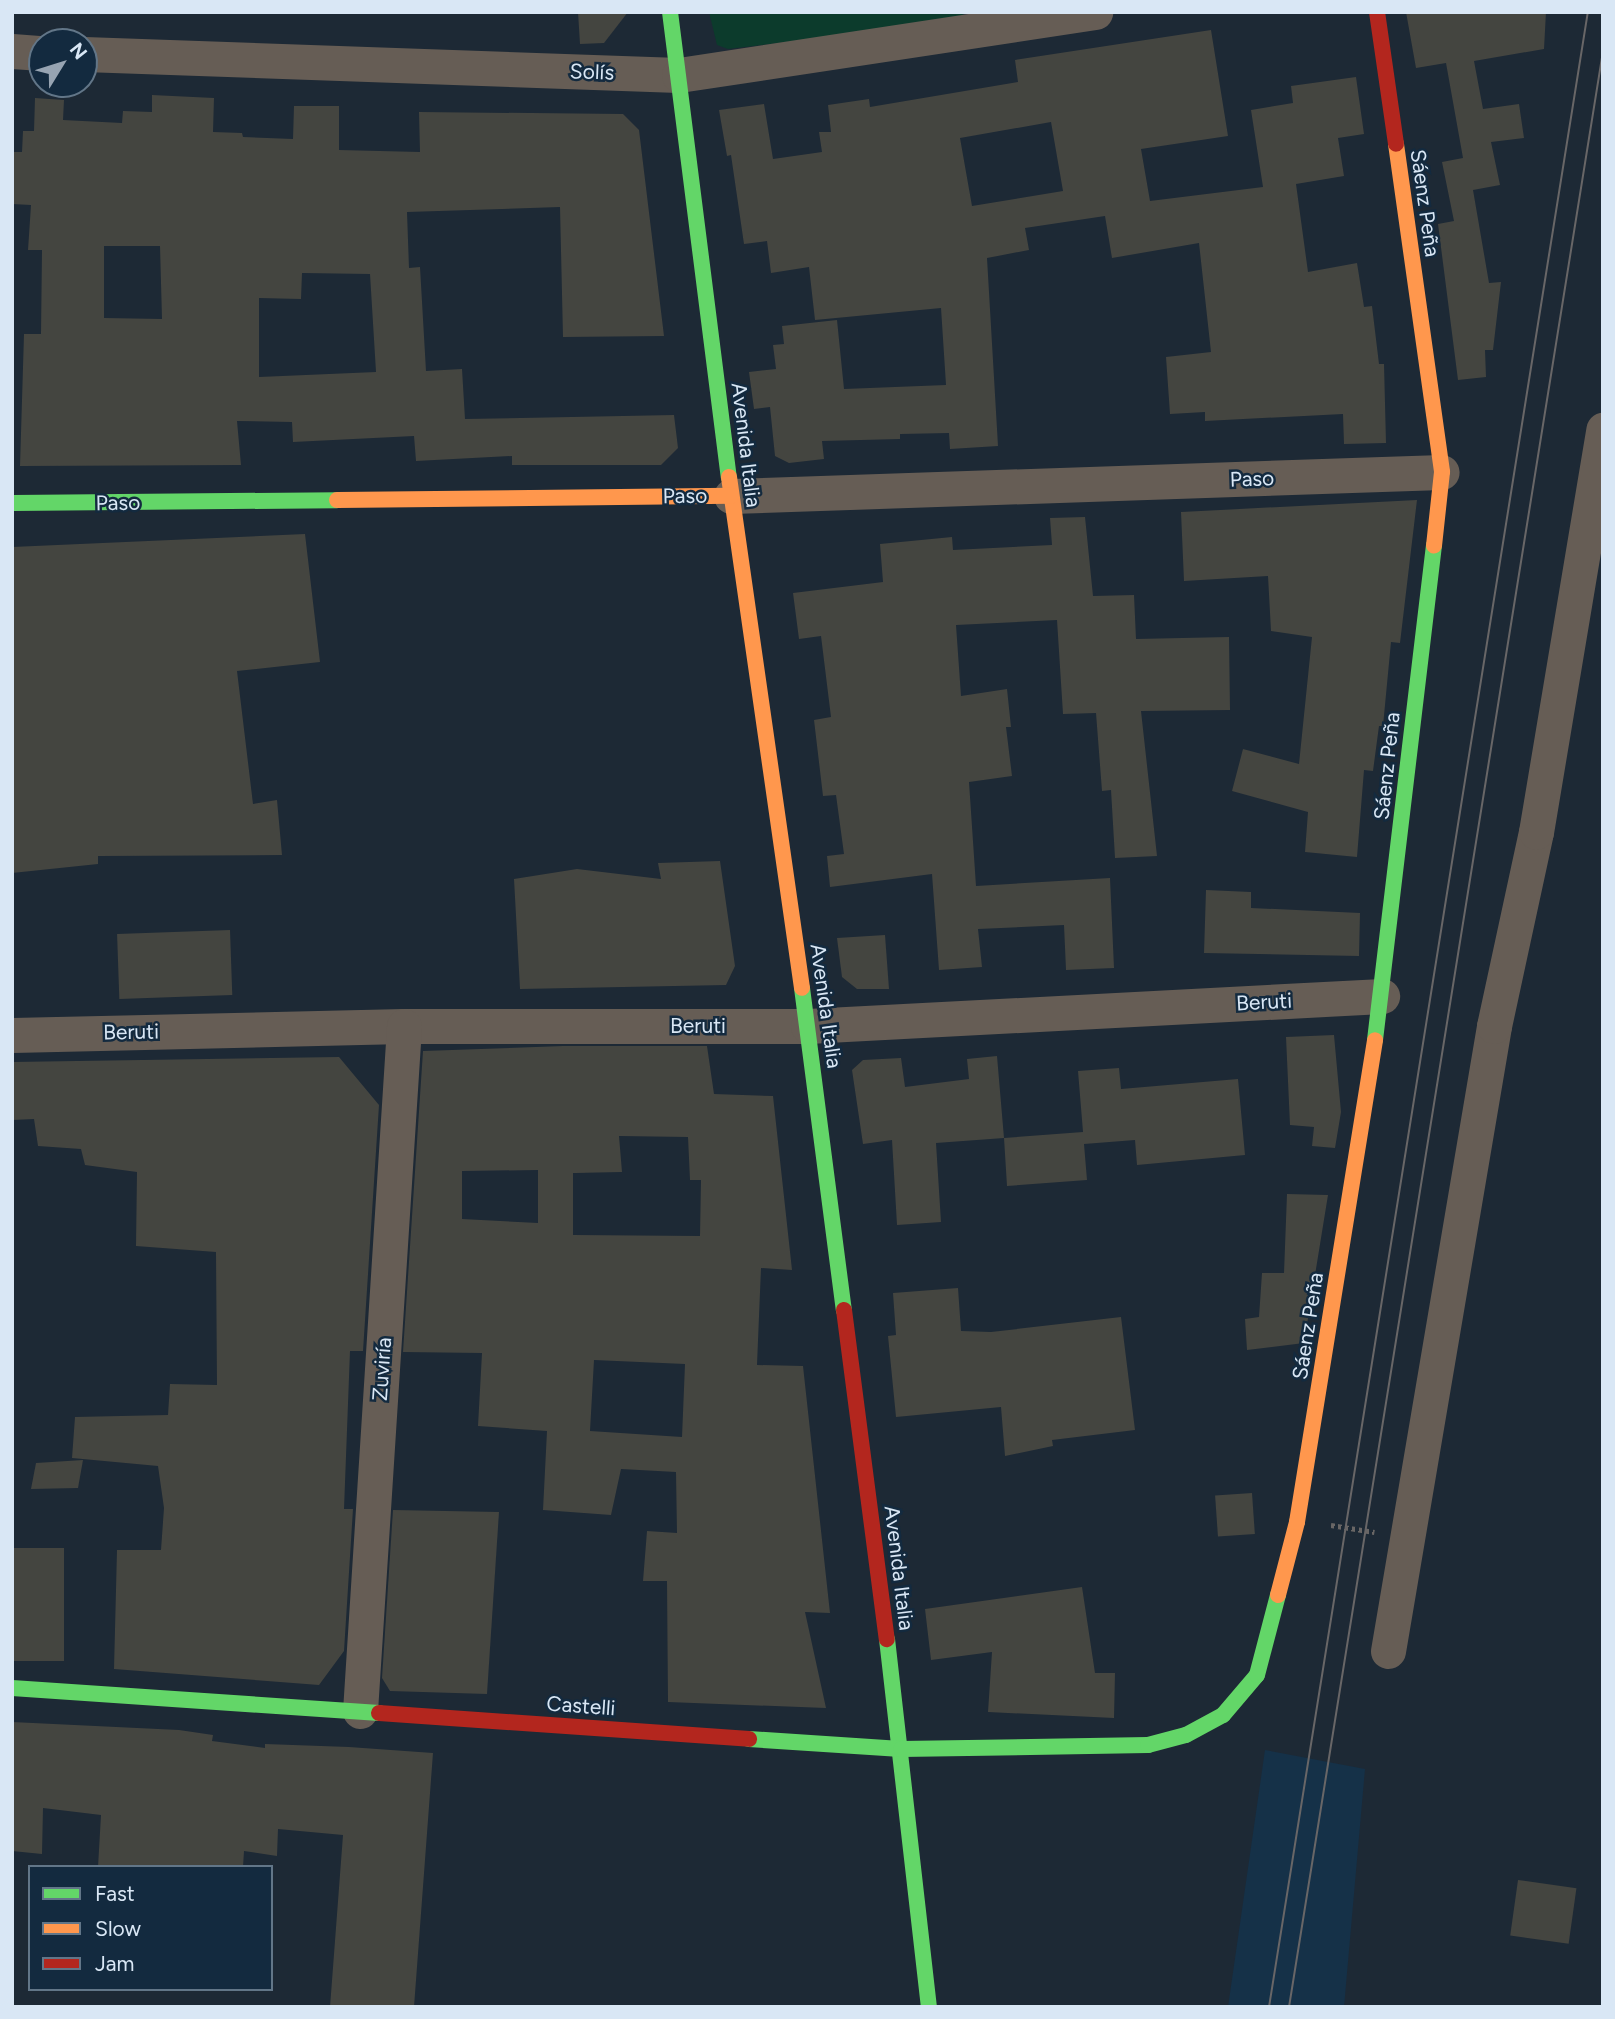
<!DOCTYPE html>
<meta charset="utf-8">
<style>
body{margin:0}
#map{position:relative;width:1615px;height:2019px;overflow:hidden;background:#1d2935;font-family:Figtree,sans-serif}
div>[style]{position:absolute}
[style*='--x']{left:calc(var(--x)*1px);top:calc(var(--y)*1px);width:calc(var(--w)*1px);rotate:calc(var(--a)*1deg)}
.built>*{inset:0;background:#153148}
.green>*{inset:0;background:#0c3b2c}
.building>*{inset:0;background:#444540;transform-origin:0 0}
.path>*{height:4.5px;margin-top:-2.25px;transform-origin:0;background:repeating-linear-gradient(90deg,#696665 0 3.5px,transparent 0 7px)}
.street>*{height:35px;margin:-17.5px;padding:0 17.5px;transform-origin:17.5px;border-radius:17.5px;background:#665d55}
.fast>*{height:16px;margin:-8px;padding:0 8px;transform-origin:8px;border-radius:8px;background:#63d668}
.slow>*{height:16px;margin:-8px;padding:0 8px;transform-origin:8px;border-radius:8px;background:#ff974d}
.jam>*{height:16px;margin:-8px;padding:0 8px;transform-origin:8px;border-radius:8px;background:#b3261e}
.tram>*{height:2px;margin:-1px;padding:0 1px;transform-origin:1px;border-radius:1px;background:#686667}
span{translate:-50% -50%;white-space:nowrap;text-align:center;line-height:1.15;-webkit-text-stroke:5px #132a3f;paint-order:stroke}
.street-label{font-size:21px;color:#d9e7f5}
.frame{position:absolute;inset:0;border:14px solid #d9e7f5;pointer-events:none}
.legend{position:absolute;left:28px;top:1865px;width:245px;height:126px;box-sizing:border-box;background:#132a3f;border:2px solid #627688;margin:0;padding:9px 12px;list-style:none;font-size:21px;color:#d9e7f5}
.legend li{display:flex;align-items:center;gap:14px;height:35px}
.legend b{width:35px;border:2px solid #627688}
.north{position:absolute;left:28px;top:28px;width:70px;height:70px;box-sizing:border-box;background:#132a3f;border:2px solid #627688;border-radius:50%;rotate:52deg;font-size:19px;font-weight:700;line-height:28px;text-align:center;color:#d9e7f5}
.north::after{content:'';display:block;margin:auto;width:24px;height:32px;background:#97a4b2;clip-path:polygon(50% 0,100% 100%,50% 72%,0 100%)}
</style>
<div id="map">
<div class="built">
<i style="clip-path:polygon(1265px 1750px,1365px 1769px,1344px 2007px,1228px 2007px)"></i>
</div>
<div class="green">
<i style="clip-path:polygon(709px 12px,966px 12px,955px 22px,728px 49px,717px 45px)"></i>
</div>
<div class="building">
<i style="clip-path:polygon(578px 12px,628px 12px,604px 43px,580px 44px)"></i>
<i style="clip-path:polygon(1406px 12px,1546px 12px,1544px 49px,1474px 61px,1483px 109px,1519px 104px,1524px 138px,1491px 142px,1500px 185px,1473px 190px,1489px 283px,1501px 282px,1493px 350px,1485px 350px,1486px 377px,1458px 380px,1438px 224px,1454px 221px,1442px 162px,1463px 158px,1446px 63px,1416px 68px)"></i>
<i style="clip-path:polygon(evenodd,1211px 30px,1228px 136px,1141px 149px,1150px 201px,1263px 187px,1251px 110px,1293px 103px,1291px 86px,1356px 77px,1364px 134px,1338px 138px,1344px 176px,1296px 184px,1308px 272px,1357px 263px,1364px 307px,1372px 306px,1379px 364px,1384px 364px,1386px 443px,1344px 444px,1343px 414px,1205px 421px,1205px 412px,1170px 414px,1166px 357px,1211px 352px,1199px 243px,1112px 258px,1105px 216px,1025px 228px,1029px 250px,987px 258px,998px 446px,950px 449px,949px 433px,900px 434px,900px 439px,822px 441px,824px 459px,789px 463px,775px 456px,770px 407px,754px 409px,749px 372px,776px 369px,773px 345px,784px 344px,782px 326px,837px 320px,844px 389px,946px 385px,941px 308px,815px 320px,809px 267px,771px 273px,767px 241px,744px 244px,731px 155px,727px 156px,719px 110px,764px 104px,773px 159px,822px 152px,819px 132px,831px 132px,828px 105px,869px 99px,870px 107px,1018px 82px,1015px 60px,1211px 30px,1051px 122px,1063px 191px,972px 206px,960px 138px,1051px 122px)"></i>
<i style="clip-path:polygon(evenodd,152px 95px,214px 98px,213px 132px,242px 133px,243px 137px,293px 139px,294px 106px,339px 106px,339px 150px,420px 152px,419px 112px,623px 114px,639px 130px,664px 336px,563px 337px,560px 207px,407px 212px,409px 268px,420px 267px,426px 371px,462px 369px,465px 419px,674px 415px,678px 448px,661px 465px,512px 465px,512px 456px,416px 461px,414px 436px,293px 442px,292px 422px,237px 421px,241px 465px,20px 466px,24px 334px,41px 334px,42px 250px,28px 250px,31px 205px,12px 204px,13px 152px,22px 152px,23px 131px,34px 131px,35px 98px,64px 100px,63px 120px,122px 123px,123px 111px,152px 112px,152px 95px,104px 246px,160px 246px,162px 319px,104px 318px,104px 246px,152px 95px,302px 273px,370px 274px,376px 372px,259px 377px,259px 298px,301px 299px,302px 273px)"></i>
<i style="clip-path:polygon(1417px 500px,1400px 643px,1391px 642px,1383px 726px,1379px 726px,1373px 771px,1364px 770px,1357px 857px,1305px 852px,1308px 812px,1232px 791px,1243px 749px,1299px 764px,1312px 637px,1271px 631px,1268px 576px,1184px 581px,1181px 512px)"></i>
<i style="clip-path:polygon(1085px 517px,1093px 596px,1134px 595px,1136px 639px,1229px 637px,1230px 710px,1141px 711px,1157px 856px,1115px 858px,1111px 790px,1102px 791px,1096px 713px,1063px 714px,1057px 620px,956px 625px,961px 696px,1007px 689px,1011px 727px,1006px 727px,1012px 776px,969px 782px,976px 886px,1110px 878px,1114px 968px,1066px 970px,1064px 925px,978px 929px,982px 967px,939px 970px,932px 874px,830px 887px,827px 856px,844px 854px,836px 795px,823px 796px,814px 720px,831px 717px,821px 636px,799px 639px,793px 593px,883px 582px,880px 544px,952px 537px,953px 550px,1052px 545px,1050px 518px)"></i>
<i style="clip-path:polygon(305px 534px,320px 662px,237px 671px,253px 804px,277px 800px,282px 855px,98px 856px,98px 864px,12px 873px,12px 547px)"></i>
<i style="clip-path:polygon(720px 861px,735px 966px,726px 985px,520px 989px,514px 879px,577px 869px,661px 879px,658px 863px)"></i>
<i style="clip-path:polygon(1206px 890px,1251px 892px,1251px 908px,1360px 913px,1359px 956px,1204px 953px)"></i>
<i style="left:230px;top:930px;width:65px;height:113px;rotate:88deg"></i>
<i style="clip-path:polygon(885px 935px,889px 989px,857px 989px,842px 977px,837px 938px)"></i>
<i style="clip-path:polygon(1334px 1035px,1341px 1112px,1335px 1148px,1312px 1146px,1314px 1127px,1290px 1125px,1286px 1037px)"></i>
<i style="clip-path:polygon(evenodd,563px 1046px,707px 1046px,714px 1094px,773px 1096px,792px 1270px,761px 1268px,757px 1365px,803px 1366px,830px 1613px,805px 1612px,826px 1708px,668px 1702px,667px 1581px,643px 1581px,647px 1531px,677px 1533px,676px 1472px,621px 1469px,611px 1515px,543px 1510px,547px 1431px,478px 1426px,482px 1353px,403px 1352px,423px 1051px,563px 1046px,619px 1136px,688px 1137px,690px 1180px,701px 1180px,700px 1236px,573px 1235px,573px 1173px,622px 1172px,619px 1136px,563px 1046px,538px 1170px,538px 1223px,462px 1219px,462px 1171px,538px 1170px,563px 1046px,594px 1360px,685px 1364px,682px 1437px,590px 1431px,594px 1360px)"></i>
<i style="clip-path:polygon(997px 1056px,1004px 1138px,936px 1143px,941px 1222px,897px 1225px,892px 1140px,863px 1144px,852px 1070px,863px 1060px,901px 1058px,905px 1087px,969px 1079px,967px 1059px)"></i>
<i style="clip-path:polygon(339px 1057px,379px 1105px,363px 1351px,350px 1351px,344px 1509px,353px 1509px,344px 1651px,319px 1685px,114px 1669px,117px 1550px,161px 1550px,164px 1508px,158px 1466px,72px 1458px,75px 1417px,168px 1415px,170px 1384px,217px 1385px,216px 1252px,136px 1246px,137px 1172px,85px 1165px,81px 1149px,38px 1146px,34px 1119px,12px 1120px,12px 1062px)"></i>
<i style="clip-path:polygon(1119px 1068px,1121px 1089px,1238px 1079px,1245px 1155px,1137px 1165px,1135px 1140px,1084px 1144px,1087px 1180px,1007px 1186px,1004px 1138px,1083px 1132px,1078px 1071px)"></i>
<i style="clip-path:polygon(1287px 1194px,1328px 1195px,1304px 1343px,1247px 1350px,1245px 1319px,1259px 1317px,1262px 1273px,1284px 1273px)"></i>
<i style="clip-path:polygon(958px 1288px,961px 1331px,991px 1332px,1121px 1317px,1135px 1430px,1052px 1440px,1053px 1446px,1005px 1456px,1001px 1407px,896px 1417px,888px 1336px,896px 1335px,893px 1293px)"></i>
<i style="clip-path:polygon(83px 1460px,78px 1488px,31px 1489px,36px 1463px)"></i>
<i style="left:1252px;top:1493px;width:41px;height:37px;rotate:86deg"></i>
<i style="clip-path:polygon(393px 1510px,499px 1512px,487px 1694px,390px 1691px,382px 1678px)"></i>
<i style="left:12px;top:1548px;width:52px;height:113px"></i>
<i style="clip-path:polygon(1082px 1587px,1095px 1673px,1115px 1673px,1114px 1718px,988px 1712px,992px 1652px,931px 1660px,925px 1609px)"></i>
<i style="clip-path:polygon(12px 1722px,179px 1730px,213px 1735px,212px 1741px,265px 1748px,265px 1744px,349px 1747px,433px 1753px,414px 2007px,330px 2007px,343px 1835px,278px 1829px,277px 1856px,244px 1851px,243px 1867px,98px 1867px,101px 1815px,43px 1808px,42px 1854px,12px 1851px)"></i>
<i style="left:1518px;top:1880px;width:59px;height:56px;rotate:8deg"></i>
</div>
<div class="path">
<i style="--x:1331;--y:1525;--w:44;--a:9.2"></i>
</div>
<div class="street">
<i style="--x:12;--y:51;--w:30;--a:4"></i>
<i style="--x:84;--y:54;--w:595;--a:2.02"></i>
<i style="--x:679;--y:75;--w:421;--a:-8.6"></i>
<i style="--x:731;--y:496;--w:711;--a:-1.93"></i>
<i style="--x:12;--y:1035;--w:392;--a:-1.3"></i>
<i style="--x:404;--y:1026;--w:404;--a:0"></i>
<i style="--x:808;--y:1026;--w:575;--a:-2.99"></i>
<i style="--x:1388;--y:1651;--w:634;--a:-80.37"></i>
<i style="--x:1494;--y:1026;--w:198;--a:-77.8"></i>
<i style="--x:1536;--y:832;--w:408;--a:-80.5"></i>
<i style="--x:360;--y:1711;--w:686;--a:-86.32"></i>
</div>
<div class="fast">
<i style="--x:670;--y:12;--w:469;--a:82.8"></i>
<i style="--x:12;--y:503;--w:325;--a:-0.5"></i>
<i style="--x:802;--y:988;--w:325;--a:82.6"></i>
<i style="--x:1375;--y:1040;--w:498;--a:-83.2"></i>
<i style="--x:887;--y:1639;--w:370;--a:83.5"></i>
<i style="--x:12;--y:1688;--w:368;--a:3.9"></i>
<i style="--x:749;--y:1739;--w:152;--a:3.8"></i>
<i style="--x:901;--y:1749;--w:247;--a:-0.9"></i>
<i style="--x:1148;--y:1745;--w:39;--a:-15"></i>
<i style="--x:1186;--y:1735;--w:42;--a:-28.4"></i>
<i style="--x:1223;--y:1715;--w:52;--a:-49.6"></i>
<i style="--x:1257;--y:1675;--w:83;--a:-75.3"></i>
</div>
<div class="slow">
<i style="--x:1396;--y:144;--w:331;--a:82"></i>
<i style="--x:1442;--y:472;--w:74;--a:96.2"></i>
<i style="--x:729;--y:477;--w:516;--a:81.87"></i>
<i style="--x:337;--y:500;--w:394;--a:-0.6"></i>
<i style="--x:1278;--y:1595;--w:75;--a:-75.4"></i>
<i style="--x:1297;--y:1522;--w:488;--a:-80.8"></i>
</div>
<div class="jam">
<i style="--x:1377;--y:12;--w:133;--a:81.8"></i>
<i style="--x:844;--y:1310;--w:332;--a:82.6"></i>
<i style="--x:379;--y:1713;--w:371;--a:4"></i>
</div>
<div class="tram">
<i style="--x:1269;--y:2007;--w:2020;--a:-80.92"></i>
<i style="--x:1289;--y:2007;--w:1982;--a:-80.88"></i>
</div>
<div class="street-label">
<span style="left:592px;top:72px;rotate:2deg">Solís</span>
<span style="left:1425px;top:203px;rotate:82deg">Sáenz Peña</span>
<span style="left:746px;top:445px;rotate:83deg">Avenida Italia</span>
<span style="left:1252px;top:479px;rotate:-2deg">Paso</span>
<span style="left:685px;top:496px;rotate:-1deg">Paso</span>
<span style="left:118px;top:503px;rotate:-1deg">Paso</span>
<span style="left:1387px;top:766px;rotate:-84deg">Sáenz Peña</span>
<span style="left:1264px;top:1002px;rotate:-3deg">Beruti</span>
<span style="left:826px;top:1006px;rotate:82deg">Avenida Italia</span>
<span style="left:698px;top:1026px">Beruti</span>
<span style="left:131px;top:1032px;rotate:-1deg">Beruti</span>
<span style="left:1308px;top:1326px;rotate:-81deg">Sáenz Peña</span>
<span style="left:382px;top:1369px;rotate:-86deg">Zuviría</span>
<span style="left:899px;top:1568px;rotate:83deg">Avenida Italia</span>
<span style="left:581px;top:1706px;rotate:4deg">Castelli</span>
</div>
<div class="frame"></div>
<ul class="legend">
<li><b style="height:9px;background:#63d668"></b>Fast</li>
<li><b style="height:9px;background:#ff974d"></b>Slow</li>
<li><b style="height:9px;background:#b3261e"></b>Jam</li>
</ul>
<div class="north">N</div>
</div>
